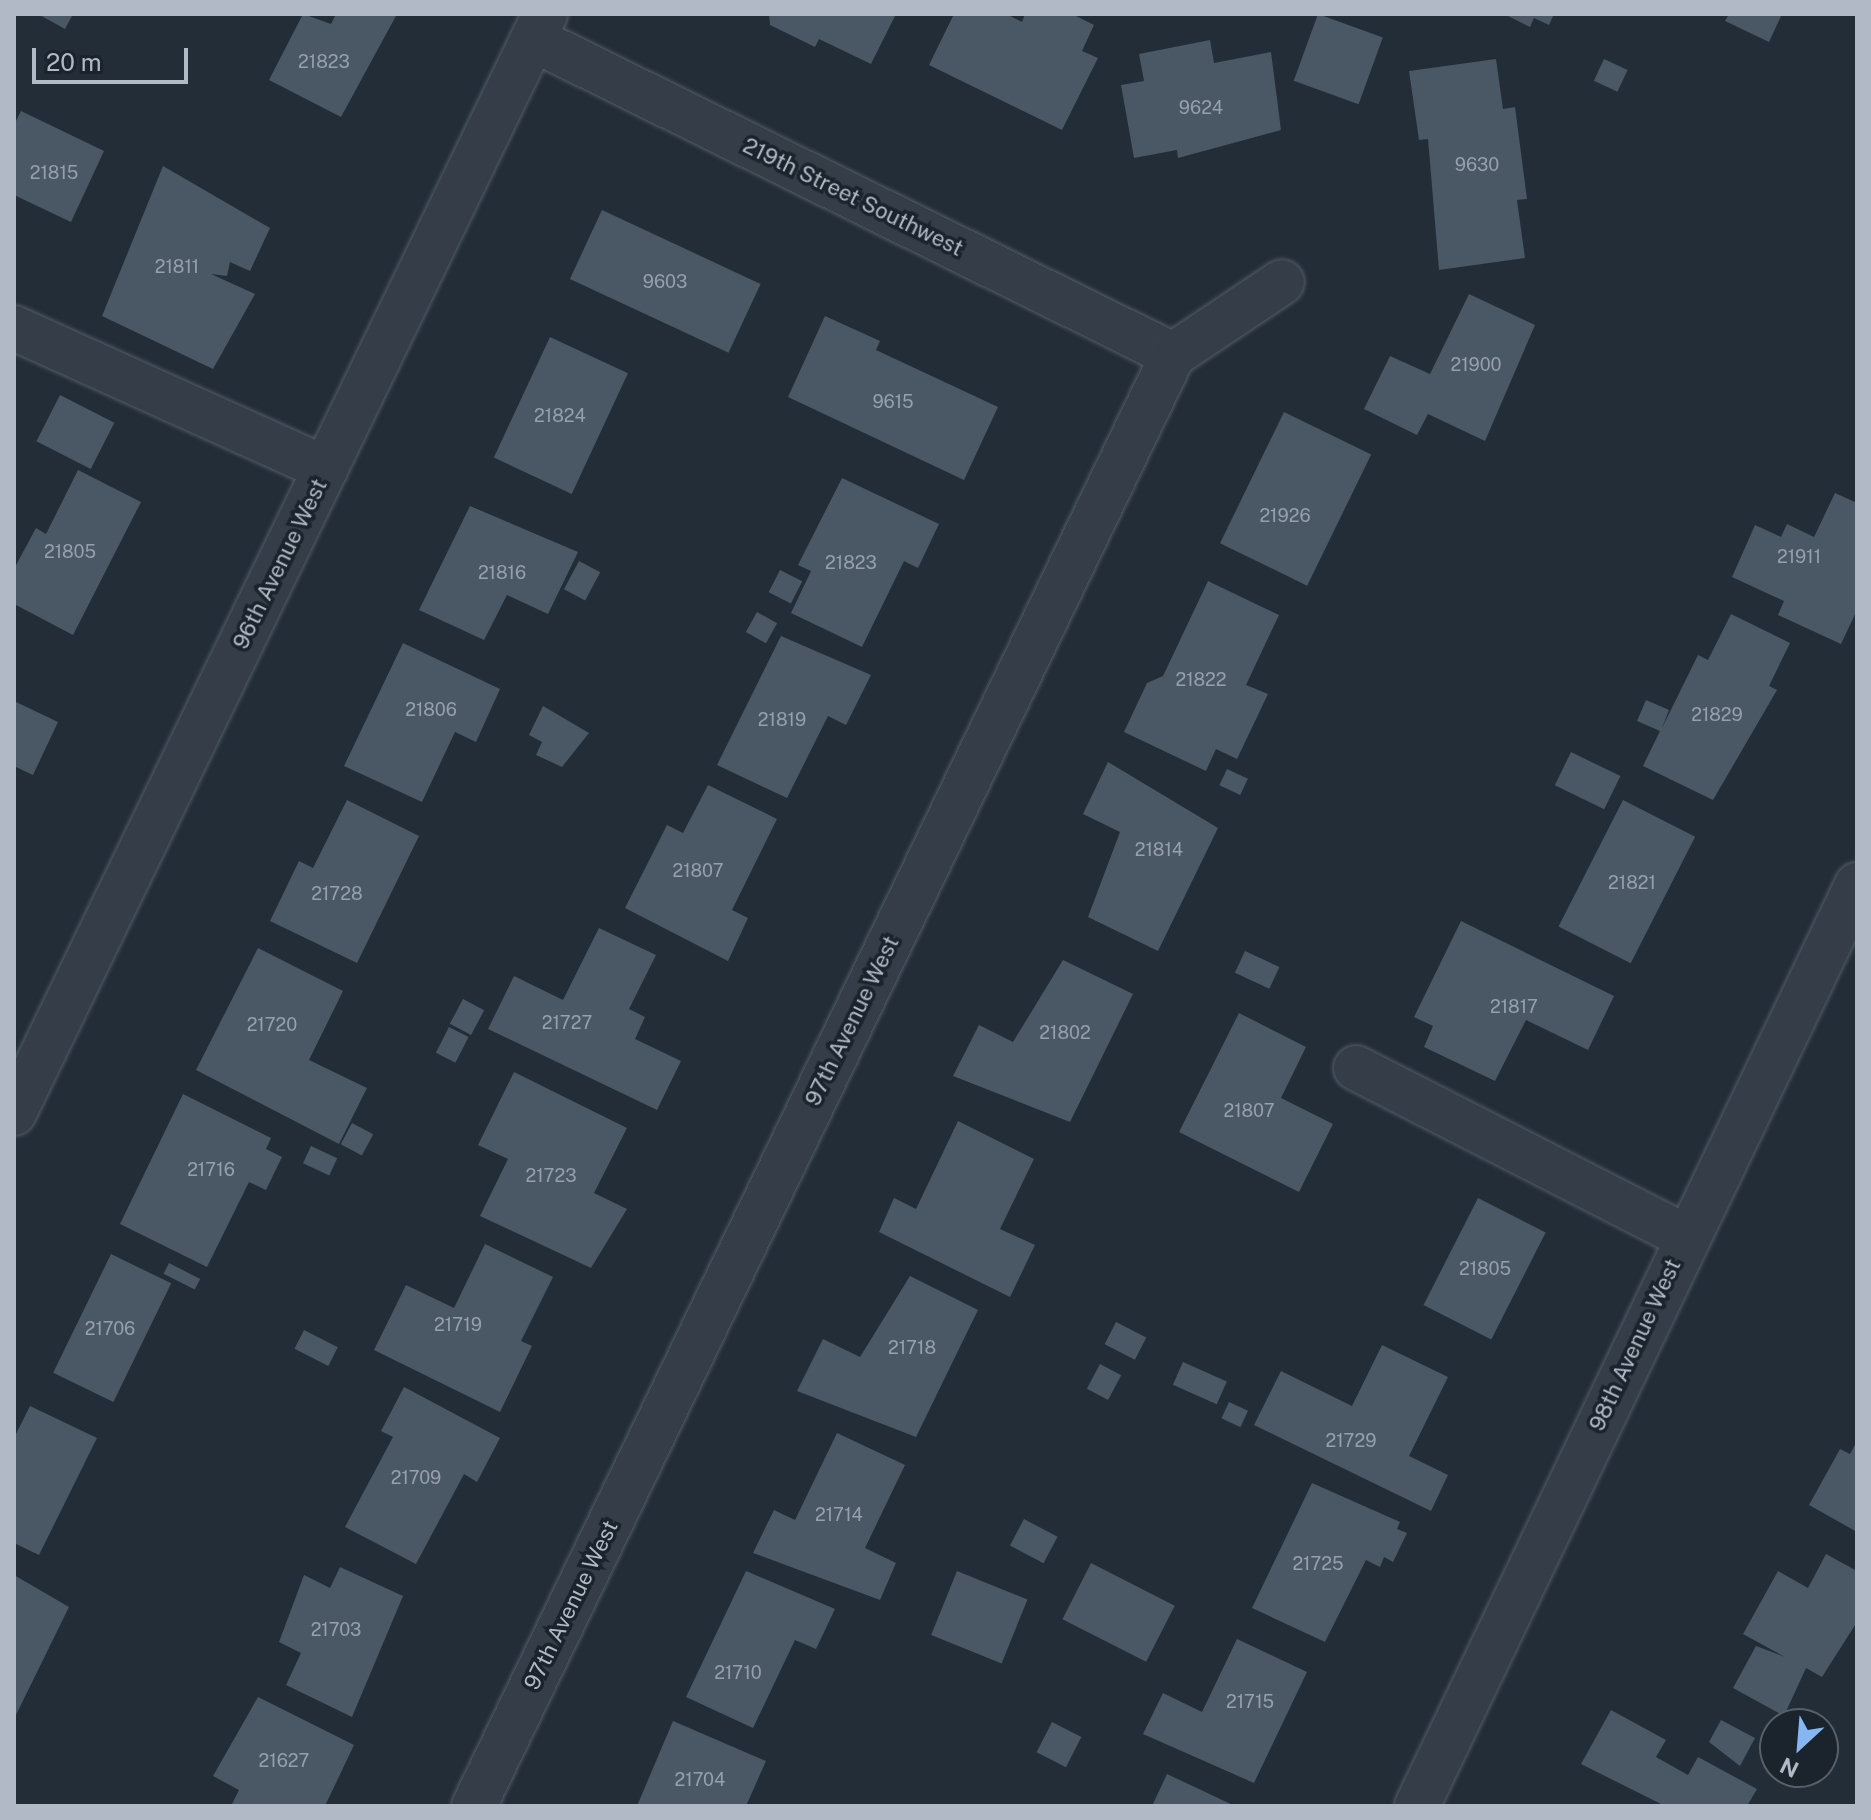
<!DOCTYPE html>
<style>
body{margin:0}
#map{position:relative;width:1871px;height:1820px;overflow:hidden;background:#222d38;font-family:"Public Sans",sans-serif}
div>[style]{position:absolute}
[style*='--x']{left:calc(var(--x)*1px);top:calc(var(--y)*1px);width:calc(var(--w)*1px);rotate:calc(var(--a)*1deg)}
.building>*{inset:0;background:#4a5764;transform-origin:0 0}
.roads{filter:drop-shadow(0 0 2px #535c66) drop-shadow(0 0 2px #535c66)}
.minor>*{height:44px;margin:-22px;padding:0 22px;transform-origin:22px;border-radius:22px;background:#353e48}
span{translate:-50% -50%;white-space:nowrap;text-align:center;line-height:1.15;-webkit-text-stroke:7px #1b232d;paint-order:stroke}
.number-label{font-size:18px;color:#96a0ad}
.number-label span{-webkit-text-stroke-width:0}
.street-label{font-size:22px;color:#b0b9c5}
.frame{position:absolute;inset:0;border:16px solid #b0b9c5;pointer-events:none}
.north{position:absolute;left:1759px;top:1708px;width:80px;height:80px;box-sizing:border-box;background:#1b232d;border:2px solid #575f6a;border-radius:50%;rotate:206deg;font-size:22px;font-weight:700;line-height:32px;text-align:center;color:#b0b9c5}
.north::after{content:'';display:block;margin:auto;width:28px;height:36px;background:#87b7f2;clip-path:polygon(50% 0,100% 100%,50% 72%,0 100%)}
.scale{position:absolute;left:32px;top:48px;width:156px;height:36px;box-sizing:border-box;border:4px solid #b0b9c5;border-top:0;padding-left:10px;font-size:24px;line-height:28px;white-space:nowrap;color:#b0b9c5;-webkit-text-stroke:6px #1b232d;paint-order:stroke}
</style>
<div id="map">
<div class="building">
<i style="clip-path:polygon(38px 14px,73px 14px,65px 29px)"></i>
<i style="clip-path:polygon(303px 14px,331px 24px,336px 14px,397px 14px,341px 117px,269px 80px)"></i>
<i style="clip-path:polygon(769px 14px,896px 14px,871px 64px,819px 39px,815px 47px,770px 25px)"></i>
<i style="clip-path:polygon(954px 14px,1006px 14px,1022px 22px,1025px 14px,1072px 14px,1094px 25px,1082px 51px,1098px 58px,1062px 130px,929px 65px)"></i>
<i style="left:1318px;top:14px;width:69px;height:71px;rotate:20deg"></i>
<i style="clip-path:polygon(1504px 14px,1554px 14px,1549px 25px,1534px 18px,1530px 27px)"></i>
<i style="clip-path:polygon(1729px 14px,1782px 14px,1769px 42px,1725px 21px)"></i>
<i style="clip-path:polygon(1210px 40px,1214px 63px,1271px 52px,1281px 130px,1178px 158px,1177px 150px,1134px 158px,1121px 85px,1144px 81px,1139px 54px)"></i>
<i style="clip-path:polygon(1496px 59px,1503px 109px,1515px 107px,1527px 199px,1517px 200px,1525px 258px,1439px 270px,1428px 139px,1419px 140px,1409px 71px)"></i>
<i style="left:1604px;top:59px;width:26px;height:24px;rotate:25deg"></i>
<i style="clip-path:polygon(21px 111px,104px 151px,71px 222px,14px 195px,14px 125px)"></i>
<i style="clip-path:polygon(163px 166px,270px 228px,250px 271px,230px 262px,227px 276px,211px 274px,255px 294px,213px 369px,102px 316px)"></i>
<i style="left:602px;top:210px;width:175px;height:76px;rotate:25deg"></i>
<i style="clip-path:polygon(1469px 294px,1535px 325px,1485px 441px,1428px 414px,1417px 435px,1364px 409px,1390px 356px,1430px 374px)"></i>
<i style="clip-path:polygon(825px 316px,880px 341px,876px 350px,998px 407px,964px 480px,788px 397px)"></i>
<i style="left:550px;top:337px;width:86px;height:133px;rotate:25deg"></i>
<i style="left:60px;top:395px;width:61px;height:52px;rotate:27deg"></i>
<i style="left:1284px;top:412px;width:97px;height:146px;rotate:26deg"></i>
<i style="clip-path:polygon(78px 470px,141px 502px,73px 635px,14px 604px,14px 569px,36px 528px,46px 534px)"></i>
<i style="clip-path:polygon(842px 478px,939px 524px,918px 568px,904px 561px,862px 647px,791px 613px,811px 571px,798px 565px)"></i>
<i style="clip-path:polygon(1835px 493px,1857px 503px,1857px 610px,1841px 644px,1778px 615px,1784px 601px,1732px 577px,1755px 525px,1781px 537px,1787px 524px,1814px 537px)"></i>
<i style="clip-path:polygon(470px 506px,578px 552px,548px 614px,507px 595px,484px 640px,419px 610px)"></i>
<i style="left:579px;top:561px;width:24px;height:32px;rotate:28deg"></i>
<i style="left:780px;top:570px;width:25px;height:25px;rotate:27deg"></i>
<i style="clip-path:polygon(1208px 581px,1279px 615px,1246px 685px,1268px 694px,1237px 759px,1216px 749px,1206px 771px,1124px 732px,1147px 683px,1163px 676px)"></i>
<i style="left:757px;top:612px;width:23px;height:23px;rotate:29deg"></i>
<i style="clip-path:polygon(1731px 614px,1790px 643px,1769px 686px,1777px 690px,1713px 800px,1643px 766px,1660px 731px,1637px 721px,1646px 700px,1669px 710px,1662px 728px,1698px 655px,1708px 660px)"></i>
<i style="clip-path:polygon(781px 636px,871px 675px,846px 725px,828px 716px,787px 798px,717px 765px)"></i>
<i style="clip-path:polygon(403px 643px,500px 689px,476px 742px,455px 732px,422px 802px,344px 766px)"></i>
<i style="clip-path:polygon(14px 701px,58px 722px,33px 775px,14px 766px)"></i>
<i style="clip-path:polygon(543px 706px,589px 733px,562px 767px,536px 755px,542px 742px,529px 735px)"></i>
<i style="left:1571px;top:752px;width:55px;height:37px;rotate:26deg"></i>
<i style="clip-path:polygon(1108px 762px,1218px 828px,1158px 951px,1088px 917px,1120px 832px,1083px 814px)"></i>
<i style="left:1227px;top:769px;width:23px;height:18px;rotate:25deg"></i>
<i style="clip-path:polygon(708px 785px,777px 819px,732px 910px,748px 918px,728px 961px,625px 908px,667px 825px,683px 833px)"></i>
<i style="clip-path:polygon(347px 800px,419px 836px,357px 963px,270px 921px,299px 861px,313px 868px)"></i>
<i style="left:1623px;top:800px;width:81px;height:142px;rotate:27deg"></i>
<i style="clip-path:polygon(1461px 921px,1614px 996px,1588px 1050px,1526px 1020px,1495px 1081px,1424px 1047px,1433px 1026px,1414px 1017px)"></i>
<i style="clip-path:polygon(599px 928px,656px 955px,629px 1009px,645px 1017px,635px 1039px,681px 1061px,657px 1110px,488px 1029px,514px 976px,563px 1000px)"></i>
<i style="clip-path:polygon(258px 948px,343px 991px,309px 1060px,367px 1088px,339px 1144px,196px 1070px)"></i>
<i style="left:1245px;top:951px;width:38px;height:24px;rotate:25deg"></i>
<i style="clip-path:polygon(1063px 960px,1133px 994px,1070px 1122px,953px 1076px,979px 1025px,1013px 1042px)"></i>
<i style="left:463px;top:999px;width:24px;height:28px;rotate:28deg"></i>
<i style="clip-path:polygon(1239px 1013px,1306px 1047px,1281px 1098px,1333px 1124px,1299px 1192px,1179px 1132px)"></i>
<i style="left:449px;top:1027px;width:22px;height:29px;rotate:27deg"></i>
<i style="clip-path:polygon(514px 1072px,627px 1128px,594px 1193px,627px 1209px,591px 1268px,480px 1216px,508px 1159px,478px 1145px)"></i>
<i style="clip-path:polygon(183px 1094px,271px 1138px,266px 1149px,282px 1157px,266px 1190px,249px 1182px,207px 1267px,120px 1224px)"></i>
<i style="clip-path:polygon(958px 1121px,1034px 1159px,1000px 1229px,1035px 1245px,1010px 1297px,879px 1232px,894px 1198px,916px 1209px)"></i>
<i style="left:352px;top:1123px;width:24px;height:24px;rotate:28deg"></i>
<i style="left:311px;top:1146px;width:29px;height:19px;rotate:25deg"></i>
<i style="left:1478px;top:1198px;width:76px;height:120px;rotate:27deg"></i>
<i style="clip-path:polygon(485px 1244px,553px 1277px,521px 1341px,532px 1346px,500px 1412px,374px 1350px,406px 1285px,454px 1308px)"></i>
<i style="left:111px;top:1254px;width:67px;height:132px;rotate:26deg"></i>
<i style="left:169px;top:1263px;width:35px;height:12px;rotate:27deg"></i>
<i style="clip-path:polygon(910px 1276px,978px 1310px,916px 1437px,797px 1391px,823px 1339px,860px 1357px)"></i>
<i style="left:1116px;top:1322px;width:34px;height:25px;rotate:27deg"></i>
<i style="left:304px;top:1330px;width:38px;height:21px;rotate:27deg"></i>
<i style="clip-path:polygon(1382px 1345px,1448px 1377px,1409px 1456px,1448px 1475px,1431px 1511px,1254px 1425px,1281px 1371px,1352px 1406px)"></i>
<i style="left:1183px;top:1362px;width:48px;height:25px;rotate:24deg"></i>
<i style="left:1100px;top:1364px;width:24px;height:28px;rotate:28deg"></i>
<i style="clip-path:polygon(404px 1387px,500px 1438px,477px 1482px,464px 1474px,416px 1564px,345px 1527px,393px 1437px,381px 1431px)"></i>
<i style="left:1229px;top:1402px;width:21px;height:18px;rotate:25deg"></i>
<i style="clip-path:polygon(30px 1406px,97px 1438px,39px 1555px,14px 1543px,14px 1438px)"></i>
<i style="clip-path:polygon(837px 1433px,905px 1465px,865px 1548px,896px 1563px,880px 1600px,753px 1553px,774px 1510px,795px 1520px)"></i>
<i style="clip-path:polygon(1857px 1441px,1857px 1532px,1809px 1505px,1840px 1449px,1850px 1454px)"></i>
<i style="clip-path:polygon(1312px 1483px,1400px 1522px,1397px 1529px,1407px 1533px,1393px 1562px,1384px 1557px,1380px 1567px,1366px 1560px,1325px 1642px,1252px 1608px)"></i>
<i style="left:1024px;top:1519px;width:38px;height:30px;rotate:28deg"></i>
<i style="clip-path:polygon(1826px 1554px,1857px 1571px,1857px 1622px,1822px 1677px,1806px 1668px,1784px 1716px,1733px 1688px,1756px 1646px,1785px 1657px,1743px 1634px,1778px 1571px,1808px 1588px)"></i>
<i style="left:1091px;top:1563px;width:94px;height:63px;rotate:27deg"></i>
<i style="clip-path:polygon(340px 1567px,403px 1596px,352px 1717px,286px 1685px,301px 1653px,279px 1642px,304px 1575px,330px 1588px)"></i>
<i style="clip-path:polygon(746px 1571px,835px 1609px,816px 1649px,795px 1640px,753px 1728px,686px 1697px)"></i>
<i style="left:957px;top:1571px;width:76px;height:69px;rotate:22deg"></i>
<i style="clip-path:polygon(14px 1575px,69px 1607px,14px 1719px)"></i>
<i style="clip-path:polygon(1237px 1639px,1307px 1672px,1254px 1783px,1143px 1734px,1163px 1693px,1202px 1712px)"></i>
<i style="clip-path:polygon(258px 1697px,354px 1745px,325px 1806px,231px 1806px,239px 1790px,213px 1776px)"></i>
<i style="clip-path:polygon(1611px 1710px,1666px 1740px,1656px 1757px,1688px 1775px,1698px 1757px,1757px 1789px,1747px 1806px,1665px 1806px,1581px 1764px)"></i>
<i style="clip-path:polygon(1721px 1720px,1755px 1738px,1740px 1766px,1709px 1742px)"></i>
<i style="clip-path:polygon(673px 1721px,766px 1761px,746px 1806px,637px 1806px)"></i>
<i style="left:1052px;top:1722px;width:33px;height:34px;rotate:27deg"></i>
<i style="clip-path:polygon(1167px 1774px,1235px 1806px,1152px 1806px)"></i>
</div>
<div class="roads">
<div class="minor">
<i style="--x:533;--y:39;--w:714;--a:26.28"></i>
<i style="--x:14;--y:328;--w:342;--a:24.3"></i>
<i style="--x:1356;--y:1068;--w:371;--a:27.1"></i>
<i style="--x:14;--y:1113;--w:1221;--a:-64.21"></i>
<i style="--x:474;--y:1806;--w:1611;--a:-64.28"></i>
<i style="--x:1173;--y:355;--w:131;--a:-33.8"></i>
<i style="--x:1417;--y:1806;--w:1021;--a:-64.46"></i>
</div>
</div>
<div class="number-label">
<span style="left:324px;top:62px">21823</span>
<span style="left:1201px;top:108px">9624</span>
<span style="left:1477px;top:165px">9630</span>
<span style="left:54px;top:173px">21815</span>
<span style="left:177px;top:267px">21811</span>
<span style="left:665px;top:282px">9603</span>
<span style="left:1476px;top:365px">21900</span>
<span style="left:893px;top:402px">9615</span>
<span style="left:560px;top:416px">21824</span>
<span style="left:1285px;top:516px">21926</span>
<span style="left:70px;top:552px">21805</span>
<span style="left:1799px;top:557px">21911</span>
<span style="left:851px;top:563px">21823</span>
<span style="left:502px;top:573px">21816</span>
<span style="left:1201px;top:680px">21822</span>
<span style="left:431px;top:710px">21806</span>
<span style="left:1717px;top:715px">21829</span>
<span style="left:782px;top:720px">21819</span>
<span style="left:1159px;top:850px">21814</span>
<span style="left:698px;top:871px">21807</span>
<span style="left:1632px;top:883px">21821</span>
<span style="left:337px;top:894px">21728</span>
<span style="left:1514px;top:1007px">21817</span>
<span style="left:567px;top:1023px">21727</span>
<span style="left:272px;top:1025px">21720</span>
<span style="left:1065px;top:1033px">21802</span>
<span style="left:1249px;top:1111px">21807</span>
<span style="left:211px;top:1170px">21716</span>
<span style="left:551px;top:1176px">21723</span>
<span style="left:1485px;top:1269px">21805</span>
<span style="left:458px;top:1325px">21719</span>
<span style="left:110px;top:1329px">21706</span>
<span style="left:912px;top:1348px">21718</span>
<span style="left:1351px;top:1441px">21729</span>
<span style="left:416px;top:1478px">21709</span>
<span style="left:839px;top:1515px">21714</span>
<span style="left:1318px;top:1564px">21725</span>
<span style="left:336px;top:1630px">21703</span>
<span style="left:738px;top:1673px">21710</span>
<span style="left:1250px;top:1702px">21715</span>
<span style="left:284px;top:1761px">21627</span>
<span style="left:700px;top:1780px">21704</span>
</div>
<div class="street-label">
<span style="left:853px;top:197px;rotate:26deg">219th Street Southwest</span>
<span style="left:280px;top:564px;rotate:-64deg">96th Avenue West</span>
<span style="left:852px;top:1021px;rotate:-64deg">97th Avenue West</span>
<span style="left:1635px;top:1345px;rotate:-65deg">98th Avenue West</span>
<span style="left:571px;top:1605px;rotate:-64deg">97th Avenue West</span>
</div>
<div class="frame"></div>
<div class="north">N</div>
<div class="scale">20 m</div>
</div>
